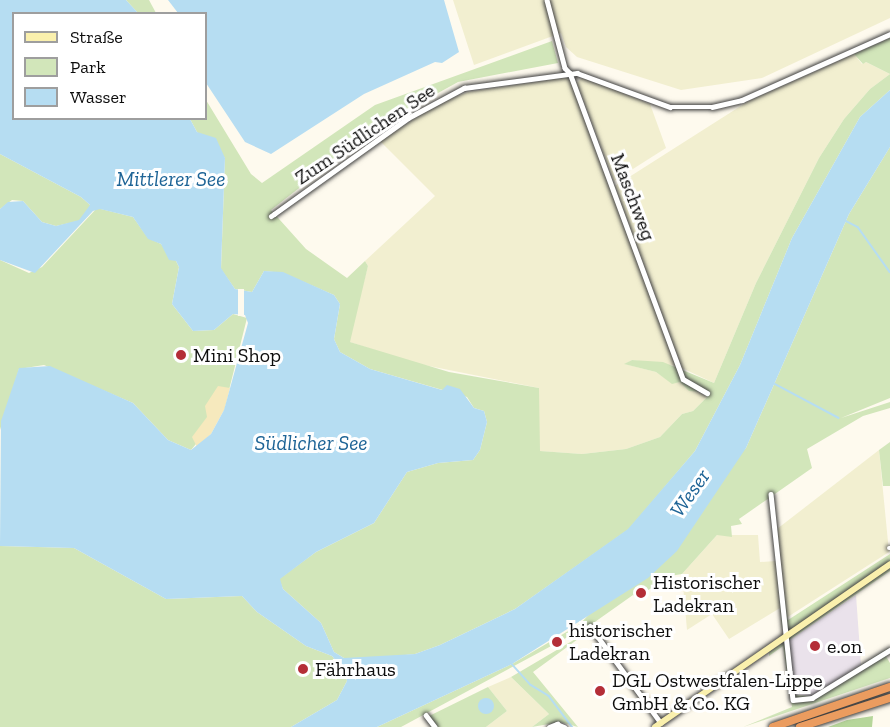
<!DOCTYPE html>
<meta charset="utf-8">
<style>
body{margin:0}
#map{position:relative;width:890px;height:727px;overflow:hidden;background:#fefaee;font-family:"Zilla Slab",serif}
div>[style]{position:absolute}
[style*='--x']{left:calc(var(--x)*1px);top:calc(var(--y)*1px);width:calc(var(--w)*1px);rotate:calc(var(--a)*1deg)}
.industrial>*{inset:0;background:#eae2eb}
.farmland>*{inset:0;background:#f2efd0}
.green>*{inset:0;background:#d2e6ba}
.forest>*{inset:0;background:#b6d69a}
.sand>*{inset:0;background:#f6e9bd}
.water>*{inset:0;background:#b6ddf2}
.round{border-radius:50%}
.pier>*{inset:0;background:#fefaee;transform-origin:0 0}
.stream>*{height:1.5px;margin:-0.75px;padding:0 0.75px;transform-origin:0.75px;border-radius:0.75px;background:#b6ddf2}
.roads{filter:drop-shadow(0 0 2px #404040) drop-shadow(0 0 2px #404040)}
.minor>*{height:4.5px;margin:-2.25px;padding:0 2.25px;transform-origin:2.25px;border-radius:2.25px;background:#fff}
.tertiary>*{height:5px;margin:-2.5px;padding:0 2.5px;transform-origin:2.5px;border-radius:2.5px;background:#fff}
.secondary>*{height:6px;margin:-3px;padding:0 3px;transform-origin:3px;border-radius:3px;background:#faf0ad}
.motorway>*{height:8px;margin:-4px;padding:0 4px;transform-origin:4px;border-radius:4px;background:#eb9c5f}
.dots>*{width:16px;height:16px;translate:-50% -50%;box-sizing:border-box;border:3px solid #fff;border-radius:50%}
span{translate:-50% -50%;white-space:nowrap;text-align:center;line-height:1.15;-webkit-text-stroke:6px #fff;paint-order:stroke}
.street-label{font-size:20px;color:#0d0d0d}
.poi-label{font-size:20px;color:#0d0d0d}
.left{translate:0 -50%;text-align:left}
.water-label{font-size:21px;color:#1e6496;font-style:italic}
.legend{position:absolute;left:12px;top:12px;width:195px;height:108px;box-sizing:border-box;background:#fff;border:2px solid #9e9e9e;margin:0;padding:8px 10px;list-style:none;font-size:18px;color:#0d0d0d}
.legend li{display:flex;align-items:center;gap:12px;height:30px}
.legend b{width:30px;border:2px solid #9e9e9e}
</style>
<div id="map">
<div class="industrial">
<i style="clip-path:polygon(856px 595px,861px 665px,812px 697px,794px 695px,788px 641px)"></i>
</div>
<div class="farmland">
<i style="clip-path:polygon(453px 0,890px 0,890px 18px,762px 78px,681px 90px,577px 57px,566px 47px,561px 33px,474px 65px)"></i>
<i style="clip-path:polygon(854px 54px,862px 64px,866px 62px,890px 74px,870px 89px,844px 119px,819px 158px,756px 283px,714px 383px,682px 368px,615px 186px,747px 102px)"></i>
<i style="clip-path:polygon(569px 77px,676px 366px,632px 360px,625px 364px,656px 372px,672px 383px,680px 382px,707px 397px,693px 411px,682px 414px,660px 437px,626px 449px,582px 454px,539px 451px,539px 388px,414px 363px,350px 342px,349px 337px,368px 266px,365px 261px,435px 196px,380px 141px,439px 103px,468px 92px)"></i>
<i style="clip-path:polygon(583px 77px,650px 104px,666px 148px,614px 181px,577px 83px)"></i>
<i style="clip-path:polygon(879px 450px,889px 552px,786px 618px,777px 529px)"></i>
<i style="clip-path:polygon(717px 535px,758px 535px,760px 562px,776px 561px,780px 608px,729px 639px,712px 614px,687px 630px,682px 574px)"></i>
<i style="clip-path:polygon(511px 677px,549px 714px,532px 727px,486px 727px,507px 711px,488px 687px)"></i>
</div>
<div class="green">
<i style="clip-path:polygon(126px 0,149px 0,156px 13px,138px 13px)"></i>
<i style="clip-path:polygon(890px 38px,890px 90px,860px 117px,792px 238px,740px 365px,695px 451px,629px 529px,515px 609px,440px 645px,415px 654px,365px 659px,344px 658px,334px 652px,321px 623px,283px 589px,279px 579px,316px 552px,374px 523px,407px 472px,438px 463px,473px 460px,480px 450px,487px 422px,484px 411px,474px 408px,467px 397px,370px 369px,340px 352px,334px 339px,340px 304px,334px 295px,283px 273px,264px 271px,252px 292px,235px 289px,221px 269px,225px 158px,197px 132px,190px 119px,206px 118px,206px 100px,251px 174px,262px 183px,375px 105px,552px 41px,558px 63px,458px 82px,380px 125px,271px 210px,306px 249px,347px 278px,365px 261px,368px 266px,350px 342px,449px 372px,539px 388px,540px 451px,582px 454px,626px 449px,660px 437px,682px 414px,693px 411px,707px 397px,702px 392px,689px 391px,680px 382px,672px 384px,656px 372px,624px 364px,632px 360px,663px 362px,714px 383px,756px 283px,819px 158px,844px 119px,870px 89px,890px 74px,866px 62px,863px 64px,854px 54px)"></i>
<i style="clip-path:polygon(890px 147px,890px 398px,841px 418px,890px 402px,890px 408px,863px 416px,807px 449px,812px 468px,739px 519px,742px 524px,731px 526px,732px 537px,717px 535px,682px 574px,670px 576px,636px 598px,633px 595px,592px 624px,401px 727px,377px 727px,512px 664px,580px 624px,746px 448px,849px 214px)"></i>
<i style="clip-path:polygon(0 154px,81px 197px,90px 205px,90px 211px,79px 221px,56px 226px,42px 222px,23px 201px,12px 200px,0 209px)"></i>
<i style="clip-path:polygon(97px 208px,133px 217px,148px 238px,161px 244px,176px 261px,179px 267px,172px 304px,193px 331px,214px 330px,233px 314px,247px 318px,224px 410px,191px 450px,168px 440px,133px 403px,44px 365px,19px 369px,0 430px,0 260px,29px 273px,42px 267px)"></i>
<i style="clip-path:polygon(890px 442px,890px 486px,883px 486px,879px 450px)"></i>
<i style="clip-path:polygon(772px 518px,788px 620px,890px 554px,890px 571px,788px 641px,794px 695px,812px 696px,890px 647px,884px 653px,890px 663px,890px 678px,743px 727px,792px 707px,783px 646px,769px 656px,769px 651px,788px 640px,786px 625px,782px 628px)"></i>
<i style="clip-path:polygon(0 546px,74px 548px,166px 599px,242px 596px,257px 612px,306px 646px,332px 656px,345px 672px,347px 681px,337px 700px,291px 727px,0 727px)"></i>
<i style="clip-path:polygon(589px 631px,533px 672px,578px 727px,560px 722px,532px 727px,549px 714px,511px 677px)"></i>
<i style="clip-path:polygon(488px 687px,507px 711px,486px 727px,431px 727px,425px 718px)"></i>
</div>
<div class="forest">
<i style="clip-path:polygon(873px 716px,872px 727px,828px 727px,847px 720px)"></i>
</div>
<div class="sand">
<i style="clip-path:polygon(218px 386px,230px 388px,224px 410px,211px 434px,197px 447px,192px 437px,207px 417px,205px 406px)"></i>
</div>
<div class="water">
<i style="clip-path:polygon(0 0,126px 0,138px 13px,14px 14px,14px 118px,190px 119px,197px 132px,216px 138px,225px 158px,221px 268px,235px 289px,252px 292px,264px 271px,283px 272px,334px 295px,340px 304px,334px 339px,340px 352px,370px 369px,442px 390px,447px 385px,460px 389px,474px 408px,484px 411px,487px 422px,480px 450px,473px 460px,438px 463px,407px 472px,374px 523px,316px 552px,280px 579px,283px 589px,321px 623px,334px 652px,344px 658px,415px 654px,440px 645px,515px 609px,628px 529px,695px 451px,740px 365px,792px 238px,860px 117px,890px 90px,890px 147px,849px 214px,746px 448px,677px 551px,648px 578px,512px 664px,377px 727px,291px 727px,337px 700px,347px 681px,345px 672px,332px 656px,306px 646px,257px 612px,242px 596px,166px 599px,74px 548px,0 546px,1px 421px,19px 368px,50px 366px,133px 403px,168px 440px,191px 450px,211px 434px,224px 410px,248px 323px,245px 315px,233px 314px,214px 330px,193px 331px,172px 304px,179px 267px,176px 261px,169px 260px,161px 244px,148px 239px,133px 217px,100px 209px,93px 211px,35px 273px,0 260px,0 209px,8px 202px,23px 201px,42px 222px,56px 226px,79px 220px,90px 205px,81px 197px,0 154px)"></i>
<i style="clip-path:polygon(168px 0,444px 0,459px 52px,442px 63px,435px 62px,364px 94px,271px 154px,245px 142px,206px 83px,206px 14px,178px 13px)"></i>
<i class="round" style="left:478px;top:698px;width:16px;height:16px"></i>
</div>
<div class="pier">
<i style="left:238px;top:289px;width:6px;height:27px"></i>
</div>
<div class="stream">
<i style="--x:846;--y:221;--w:13;--a:27"></i>
<i style="--x:858;--y:227;--w:55;--a:54.6"></i>
<i style="--x:775;--y:384;--w:72;--a:28"></i>
<i style="--x:512;--y:664;--w:28;--a:48"></i>
<i style="--x:531;--y:685;--w:21;--a:31"></i>
<i style="--x:549;--y:696;--w:39;--a:53"></i>
</div>
<div class="roads">
<div class="minor">
<i style="--x:547;--y:0;--w:70;--a:75.2"></i>
<i style="--x:565;--y:68;--w:7;--a:45"></i>
<i style="--x:570;--y:73;--w:326;--a:69.7"></i>
<i style="--x:683;--y:379;--w:28;--a:30"></i>
<i style="--x:274;--y:214;--w:165;--a:-35.6"></i>
<i style="--x:408;--y:118;--w:64;--a:-28.2"></i>
<i style="--x:464;--y:88;--w:114;--a:-7.6"></i>
<i style="--x:577;--y:73;--w:99;--a:20.1"></i>
<i style="--x:670;--y:107;--w:42;--a:0"></i>
<i style="--x:712;--y:107;--w:31;--a:-13"></i>
<i style="--x:742;--y:100;--w:162;--a:-24"></i>
<i style="--x:771;--y:494;--w:207;--a:83.9"></i>
<i style="--x:793;--y:700;--w:19;--a:-6"></i>
<i style="--x:812;--y:698;--w:92;--a:-31.6"></i>
<i style="--x:889;--y:548;--w:1;--a:0"></i>
<i style="--x:590;--y:626;--w:120;--a:53.8"></i>
<i style="--x:426;--y:715;--w:15;--a:53"></i>
<i style="--x:549;--y:727;--w:9;--a:-21"></i>
<i style="--x:557;--y:724;--w:8;--a:23"></i>
</div>
<div class="tertiary">
<i style="--x:271;--y:216;--w:4;--a:-34"></i>
</div>
<div class="secondary">
<i style="--x:655;--y:727;--w:286;--a:-34.7"></i>
</div>
<div class="motorway">
<i style="--x:773;--y:727;--w:124;--a:-18.9"></i>
<i style="--x:800;--y:727;--w:95;--a:-17.9"></i>
</div>
</div>
<div class="dots">
<i style="left:181px;top:355px;background:#b42e37"></i>
<i style="left:641px;top:593px;background:#b42e37"></i>
<i style="left:557px;top:642px;background:#b42e37"></i>
<i style="left:815px;top:646px;background:#b42e37"></i>
<i style="left:303px;top:669px;background:#b42e37"></i>
<i style="left:600px;top:691px;background:#b42e37"></i>
</div>
<div class="street-label">
<span style="left:365px;top:134px;rotate:-34deg">Zum Südlichen See</span>
<span style="left:633px;top:197px;rotate:69deg">Maschweg</span>
</div>
<div class="poi-label">
<span class="left" style="left:193px;top:355px">Mini Shop</span>
<span class="left" style="left:653px;top:594px">Historischer<br>Ladekran</span>
<span class="left" style="left:569px;top:642px">historischer<br>Ladekran</span>
<span class="left" style="left:827px;top:646px">e.on</span>
<span class="left" style="left:315px;top:669px">Fährhaus</span>
<span class="left" style="left:612px;top:692px">DGL Ostwestfalen-Lippe<br>GmbH &amp; Co. KG</span>
</div>
<div class="water-label">
<span style="left:171px;top:179px">Mittlerer See</span>
<span style="left:311px;top:443px">Südlicher See</span>
<span style="left:690px;top:493px;rotate:-55deg">Weser</span>
</div>
<ul class="legend">
<li><b style="height:8px;background:#faf0ad"></b>Straße</li>
<li><b style="height:16px;background:#d2e6ba"></b>Park</li>
<li><b style="height:16px;background:#b6ddf2"></b>Wasser</li>
</ul>
</div>
